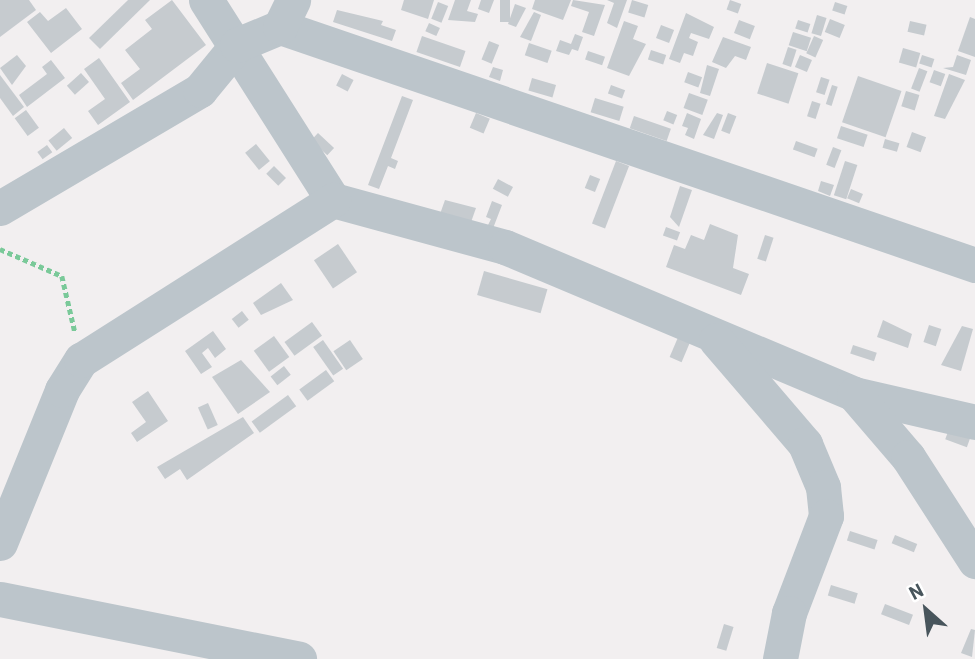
<!DOCTYPE html>
<style>
body{margin:0}
#map{position:relative;width:975px;height:659px;overflow:hidden;background:#f2eff0;font-family:Barlow,sans-serif}
div>[style]{position:absolute}
[style*='--x']{left:calc(var(--x)*1px);top:calc(var(--y)*1px);width:calc(var(--w)*1px);rotate:calc(var(--a)*1deg)}
.building>*{inset:0;background:#c6cbcf;transform-origin:0 0}
.path>*{height:4.5px;margin-top:-2.25px;transform-origin:0;background:repeating-linear-gradient(90deg,#7ac999 0 5px,transparent 0 8.5px)}
.minor>*{height:35px;margin:-17.5px;padding:0 17.5px;transform-origin:17.5px;border-radius:17.5px;background:#bcc5cb}
span{translate:-50% -50%;white-space:nowrap;text-align:center;line-height:1.15;-webkit-text-stroke:5px #fff;paint-order:stroke}
.north{position:absolute;left:891px;top:575px;width:70px;height:70px;-webkit-text-stroke:5px #fff;paint-order:stroke;rotate:332deg;font-size:19px;font-weight:700;line-height:28px;text-align:center;color:#48555c}
.north::after{content:'';display:block;margin:auto;width:24px;height:32px;background:#48555c;clip-path:polygon(50% 0,100% 100%,50% 72%,0 100%)}
</style>
<div id="map">
<div class="building">
<i style="clip-path:polygon(0 0,29px 0,36px 10px,0 37px)"></i>
<i style="clip-path:polygon(128px 0,150px 0,100px 49px,89px 38px)"></i>
<i style="clip-path:polygon(172px 0,206px 45px,133px 100px,121px 83px,140px 69px,125px 50px,152px 29px,145px 20px)"></i>
<i style="clip-path:polygon(404px 0,434px 0,428px 19px,401px 10px)"></i>
<i style="clip-path:polygon(455px 0,471px 0,467px 11px,478px 14px,475px 22px,448px 20px)"></i>
<i style="clip-path:polygon(481px 0,494px 0,489px 13px,478px 9px)"></i>
<i style="left:500px;top:0;width:10px;height:22px"></i>
<i style="clip-path:polygon(535px 0,571px 0,563px 20px,532px 9px)"></i>
<i style="clip-path:polygon(573px 0,605px 5px,594px 36px,582px 32px,589px 12px,571px 6px)"></i>
<i style="clip-path:polygon(607px 0,627px 0,617px 28px,607px 23px,614px 3px)"></i>
<i style="left:632px;top:0;width:17px;height:13px;rotate:17deg"></i>
<i style="left:730px;top:0;width:12px;height:10px;rotate:20deg"></i>
<i style="left:438px;top:2px;width:11px;height:18px;rotate:22deg"></i>
<i style="left:835px;top:2px;width:13px;height:9px;rotate:18deg"></i>
<i style="clip-path:polygon(515px 4px,526px 8px,516px 27px,508px 24px)"></i>
<i style="clip-path:polygon(66px 8px,82px 29px,51px 53px,27px 22px,40px 12px,48px 21px)"></i>
<i style="clip-path:polygon(337px 10px,383px 21px,381px 25px,396px 30px,392px 41px,333px 22px)"></i>
<i style="clip-path:polygon(534px 12px,541px 15px,531px 41px,520px 37px)"></i>
<i style="clip-path:polygon(686px 13px,714px 27px,709px 39px,691px 33px,689px 38px,698px 42px,693px 56px,684px 53px,680px 63px,669px 59px)"></i>
<i style="left:817px;top:15px;width:10px;height:19px;rotate:17deg"></i>
<i style="clip-path:polygon(970px 17px,975px 19px,975px 57px,958px 51px)"></i>
<i style="left:830px;top:19px;width:16px;height:14px;rotate:22deg"></i>
<i style="left:739px;top:20px;width:17px;height:14px;rotate:21deg"></i>
<i style="left:798px;top:20px;width:13px;height:9px;rotate:18deg"></i>
<i style="clip-path:polygon(624px 21px,638px 26px,633px 39px,646px 44px,629px 76px,607px 68px)"></i>
<i style="left:910px;top:21px;width:17px;height:11px;rotate:13deg"></i>
<i style="left:429px;top:23px;width:12px;height:9px;rotate:24deg"></i>
<i style="left:661px;top:25px;width:14px;height:14px;rotate:21deg"></i>
<i style="left:793px;top:32px;width:19px;height:14px;rotate:18deg"></i>
<i style="clip-path:polygon(575px 34px,583px 37px,578px 51px,572px 49px,569px 55px,556px 51px,560px 40px,571px 44px)"></i>
<i style="left:422px;top:36px;width:46px;height:17px;rotate:19deg"></i>
<i style="left:814px;top:36px;width:10px;height:19px;rotate:24deg"></i>
<i style="clip-path:polygon(723px 37px,751px 47px,746px 60px,735px 56px,726px 68px,712px 62px)"></i>
<i style="left:489px;top:41px;width:11px;height:20px;rotate:22deg"></i>
<i style="left:529px;top:43px;width:24px;height:13px;rotate:19deg"></i>
<i style="left:788px;top:47px;width:9px;height:18px;rotate:18deg"></i>
<i style="left:903px;top:48px;width:18px;height:15px;rotate:16deg"></i>
<i style="left:651px;top:50px;width:16px;height:10px;rotate:18deg"></i>
<i style="left:588px;top:51px;width:18px;height:9px;rotate:19deg"></i>
<i style="clip-path:polygon(17px 55px,26px 66px,12px 85px,0 68px)"></i>
<i style="left:800px;top:55px;width:13px;height:13px;rotate:23deg"></i>
<i style="left:922px;top:55px;width:13px;height:9px;rotate:18deg"></i>
<i style="clip-path:polygon(957px 55px,971px 60px,966px 75px,943px 68px,953px 67px)"></i>
<i style="clip-path:polygon(99px 58px,130px 102px,98px 125px,88px 111px,105px 99px,84px 69px)"></i>
<i style="clip-path:polygon(51px 60px,65px 78px,27px 107px,19px 95px,47px 74px,42px 67px)"></i>
<i style="left:767px;top:63px;width:33px;height:32px;rotate:18deg"></i>
<i style="clip-path:polygon(707px 65px,719px 69px,710px 96px,700px 93px)"></i>
<i style="clip-path:polygon(493px 67px,503px 70px,500px 81px,489px 77px)"></i>
<i style="left:919px;top:68px;width:9px;height:22px;rotate:21deg"></i>
<i style="left:934px;top:70px;width:12px;height:13px;rotate:20deg"></i>
<i style="left:688px;top:72px;width:15px;height:11px;rotate:20deg"></i>
<i style="left:81px;top:73px;width:12px;height:19px;rotate:48deg"></i>
<i style="left:342px;top:74px;width:13px;height:13px;rotate:27deg"></i>
<i style="clip-path:polygon(949px 74px,965px 80px,945px 119px,934px 116px)"></i>
<i style="clip-path:polygon(0 75px,24px 107px,13px 116px,0 98px)"></i>
<i style="left:858px;top:76px;width:46px;height:49px;rotate:19deg"></i>
<i style="left:821px;top:77px;width:9px;height:16px;rotate:18deg"></i>
<i style="left:532px;top:78px;width:25px;height:13px;rotate:16deg"></i>
<i style="left:611px;top:85px;width:15px;height:9px;rotate:20deg"></i>
<i style="left:832px;top:85px;width:6px;height:20px;rotate:18deg"></i>
<i style="left:906px;top:91px;width:14px;height:16px;rotate:17deg"></i>
<i style="left:689px;top:93px;width:20px;height:16px;rotate:20deg"></i>
<i style="clip-path:polygon(402px 96px,413px 100px,391px 158px,398px 161px,395px 169px,388px 166px,379px 189px,368px 185px)"></i>
<i style="left:595px;top:98px;width:30px;height:15px;rotate:17deg"></i>
<i style="left:812px;top:101px;width:9px;height:16px;rotate:18deg"></i>
<i style="left:26px;top:110px;width:22px;height:14px;rotate:54deg"></i>
<i style="left:667px;top:111px;width:11px;height:10px;rotate:22deg"></i>
<i style="left:476px;top:113px;width:15px;height:16px;rotate:23deg"></i>
<i style="clip-path:polygon(687px 113px,701px 119px,694px 139px,685px 135px,688px 128px,682px 126px)"></i>
<i style="clip-path:polygon(717px 113px,723px 115px,714px 139px,703px 135px)"></i>
<i style="left:728px;top:113px;width:9px;height:19px;rotate:21deg"></i>
<i style="left:634px;top:116px;width:39px;height:13px;rotate:19deg"></i>
<i style="left:841px;top:126px;width:28px;height:13px;rotate:18deg"></i>
<i style="left:64px;top:128px;width:13px;height:20px;rotate:51deg"></i>
<i style="left:912px;top:132px;width:15px;height:16px;rotate:20deg"></i>
<i style="left:318px;top:133px;width:22px;height:10px;rotate:43deg"></i>
<i style="left:885px;top:139px;width:15px;height:9px;rotate:16deg"></i>
<i style="left:796px;top:141px;width:23px;height:9px;rotate:20deg"></i>
<i style="left:256px;top:144px;width:22px;height:14px;rotate:51deg"></i>
<i style="left:47px;top:145px;width:9px;height:12px;rotate:54deg"></i>
<i style="left:833px;top:147px;width:9px;height:19px;rotate:21deg"></i>
<i style="left:616px;top:161px;width:14px;height:67px;rotate:21deg"></i>
<i style="left:845px;top:161px;width:13px;height:36px;rotate:18deg"></i>
<i style="left:274px;top:166px;width:17px;height:11px;rotate:45deg"></i>
<i style="left:590px;top:175px;width:11px;height:14px;rotate:22deg"></i>
<i style="left:498px;top:179px;width:17px;height:11px;rotate:28deg"></i>
<i style="clip-path:polygon(821px 181px,834px 185px,830px 196px,818px 191px)"></i>
<i style="clip-path:polygon(680px 186px,692px 190px,679px 227px,670px 217px)"></i>
<i style="left:851px;top:189px;width:13px;height:10px;rotate:23deg"></i>
<i style="clip-path:polygon(445px 200px,476px 208px,470px 225px,440px 214px)"></i>
<i style="clip-path:polygon(492px 201px,502px 205px,492px 231px,486px 229px,491px 219px,486px 217px)"></i>
<i style="clip-path:polygon(710px 224px,738px 235px,733px 268px,749px 274px,741px 295px,666px 267px,674px 245px,685px 249px,691px 235px,704px 240px)"></i>
<i style="left:666px;top:227px;width:15px;height:9px;rotate:20deg"></i>
<i style="left:765px;top:235px;width:9px;height:25px;rotate:18deg"></i>
<i style="left:338px;top:244px;width:34px;height:29px;rotate:56deg"></i>
<i style="left:484px;top:271px;width:66px;height:25px;rotate:16deg"></i>
<i style="clip-path:polygon(281px 283px,293px 300px,261px 315px,253px 303px)"></i>
<i style="left:242px;top:311px;width:11px;height:13px;rotate:52deg"></i>
<i style="clip-path:polygon(883px 320px,912px 334px,908px 348px,877px 337px)"></i>
<i style="left:312px;top:322px;width:17px;height:34px;rotate:54deg"></i>
<i style="left:929px;top:325px;width:13px;height:18px;rotate:18deg"></i>
<i style="clip-path:polygon(962px 326px,973px 329px,961px 371px,941px 365px)"></i>
<i style="clip-path:polygon(213px 331px,226px 349px,215px 358px,208px 348px,202px 353px,212px 367px,201px 374px,185px 351px)"></i>
<i style="left:679px;top:335px;width:13px;height:24px;rotate:23deg"></i>
<i style="left:274px;top:336px;width:26px;height:25px;rotate:54deg"></i>
<i style="left:323px;top:340px;width:35px;height:12px;rotate:55deg"></i>
<i style="left:350px;top:340px;width:23px;height:20px;rotate:56deg"></i>
<i style="left:853px;top:345px;width:25px;height:9px;rotate:18deg"></i>
<i style="clip-path:polygon(241px 360px,270px 392px,238px 414px,212px 377px)"></i>
<i style="left:284px;top:366px;width:11px;height:17px;rotate:52deg"></i>
<i style="left:326px;top:370px;width:14px;height:33px;rotate:54deg"></i>
<i style="clip-path:polygon(148px 391px,168px 421px,137px 442px,131px 433px,146px 422px,132px 402px)"></i>
<i style="left:288px;top:395px;width:14px;height:45px;rotate:54deg"></i>
<i style="left:208px;top:403px;width:24px;height:11px;rotate:66deg"></i>
<i style="clip-path:polygon(243px 417px,254px 433px,187px 480px,180px 469px,165px 479px,157px 467px)"></i>
<i style="left:949px;top:429px;width:23px;height:11px;rotate:20deg"></i>
<i style="left:850px;top:531px;width:29px;height:10px;rotate:18deg"></i>
<i style="left:895px;top:535px;width:24px;height:9px;rotate:22deg"></i>
<i style="left:831px;top:585px;width:28px;height:11px;rotate:17deg"></i>
<i style="left:885px;top:604px;width:30px;height:11px;rotate:21deg"></i>
<i style="left:724px;top:624px;width:10px;height:25px;rotate:17deg"></i>
<i style="clip-path:polygon(971px 629px,975px 630px,972px 657px,961px 653px)"></i>
</div>
<div class="path">
<i style="--x:0;--y:249;--w:68;--a:23.5"></i>
<i style="--x:62;--y:276;--w:57;--a:76.9"></i>
</div>
<div class="minor">
<i style="--x:206;--y:0;--w:237;--a:57.6"></i>
<i style="--x:333;--y:200;--w:178;--a:15.3"></i>
<i style="--x:505;--y:247;--w:379;--a:22.8"></i>
<i style="--x:854;--y:394;--w:124;--a:13"></i>
<i style="--x:280;--y:27;--w:735;--a:18.9"></i>
<i style="--x:0;--y:208;--w:232;--a:-30.5"></i>
<i style="--x:200;--y:90;--w:58;--a:-50.6"></i>
<i style="--x:237;--y:45;--w:47;--a:-22.7"></i>
<i style="--x:280;--y:27;--w:30;--a:-64"></i>
<i style="--x:716;--y:340;--w:137;--a:49.4"></i>
<i style="--x:805;--y:444;--w:47;--a:67.3"></i>
<i style="--x:823;--y:487;--w:29;--a:84"></i>
<i style="--x:826;--y:516;--w:104;--a:110.9"></i>
<i style="--x:789;--y:613;--w:47;--a:101.1"></i>
<i style="--x:854;--y:394;--w:83;--a:49.4"></i>
<i style="--x:908;--y:457;--w:124;--a:57.2"></i>
<i style="--x:0;--y:543;--w:165;--a:-67.9"></i>
<i style="--x:62;--y:390;--w:36;--a:-58"></i>
<i style="--x:81;--y:360;--w:299;--a:-32.4"></i>
<i style="--x:0;--y:599;--w:305;--a:11.3"></i>
</div>
<div class="north">N</div>
</div>
